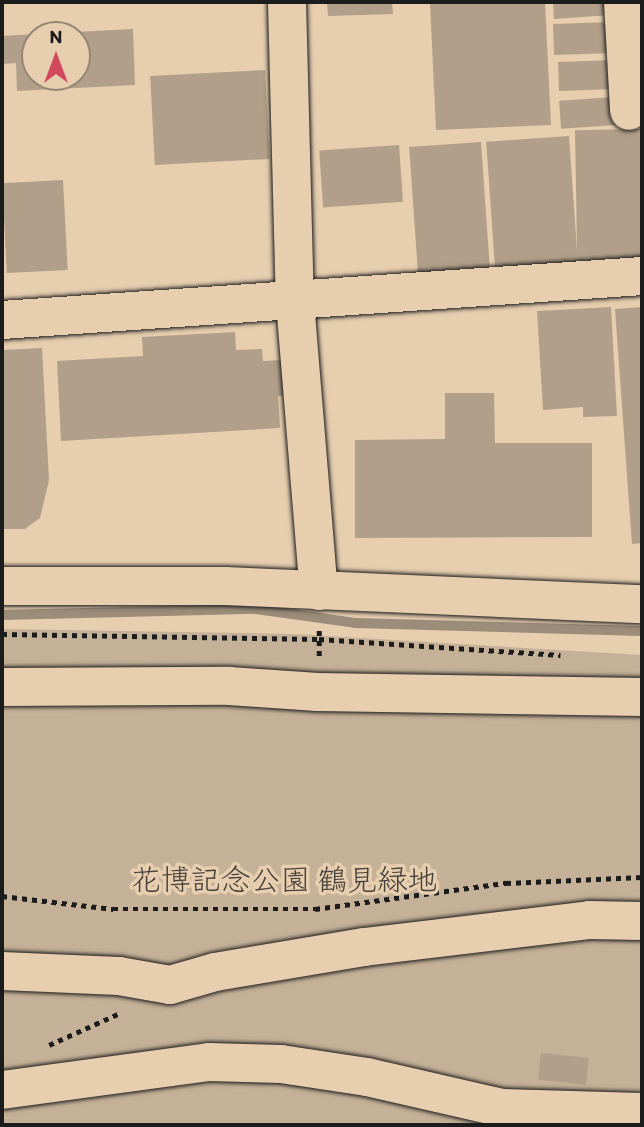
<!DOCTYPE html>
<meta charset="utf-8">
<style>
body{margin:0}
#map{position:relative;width:644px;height:1127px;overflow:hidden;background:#e6ceaf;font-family:Itim,"Klee One",sans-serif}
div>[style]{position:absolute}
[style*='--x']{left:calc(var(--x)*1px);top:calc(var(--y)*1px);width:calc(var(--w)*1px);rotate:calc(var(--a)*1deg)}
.green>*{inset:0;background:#c5b197}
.stream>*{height:10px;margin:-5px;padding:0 5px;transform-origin:5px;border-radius:5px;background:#9b8d79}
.building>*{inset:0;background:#b19f89;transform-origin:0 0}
.path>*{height:4.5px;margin-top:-2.25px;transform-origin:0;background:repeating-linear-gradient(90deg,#1c1c1c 0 5px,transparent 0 10px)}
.roads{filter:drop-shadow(0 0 2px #1c1c1c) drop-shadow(0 0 2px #1c1c1c)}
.minor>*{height:38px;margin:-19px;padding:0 19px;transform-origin:19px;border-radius:19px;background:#e6ceaf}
span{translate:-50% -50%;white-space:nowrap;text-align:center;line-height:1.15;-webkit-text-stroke:7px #e6ceaf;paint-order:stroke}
.park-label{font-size:30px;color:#46413b}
.frame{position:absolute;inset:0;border:4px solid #1c1c1c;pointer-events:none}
.north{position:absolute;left:21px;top:21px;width:70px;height:70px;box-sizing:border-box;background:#e6ceaf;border:2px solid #958774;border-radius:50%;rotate:0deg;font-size:19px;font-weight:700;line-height:28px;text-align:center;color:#1c1c1c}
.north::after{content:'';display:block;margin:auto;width:24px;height:32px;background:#d1495b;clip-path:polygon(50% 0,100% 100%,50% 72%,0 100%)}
</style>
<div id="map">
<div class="green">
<i style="clip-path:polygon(2px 629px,294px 634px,642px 655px,642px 1125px,2px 1125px)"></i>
</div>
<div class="stream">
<i style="--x:2;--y:615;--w:254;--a:-1.4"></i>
<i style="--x:256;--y:609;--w:100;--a:8"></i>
<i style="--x:355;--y:623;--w:287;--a:1.6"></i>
</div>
<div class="building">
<i style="clip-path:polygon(327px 2px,392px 2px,393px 14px,328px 16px)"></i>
<i style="clip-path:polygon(460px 2px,545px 2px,551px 125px,436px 130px,430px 3px)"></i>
<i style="clip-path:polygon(553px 2px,609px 2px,610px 15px,554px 19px)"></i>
<i style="left:612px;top:22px;width:31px;height:59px;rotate:88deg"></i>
<i style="clip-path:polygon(133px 29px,135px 85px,17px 91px,16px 63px,2px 64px,2px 36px,35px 34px,35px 77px,77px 77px,77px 35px,56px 33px)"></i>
<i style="left:615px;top:60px;width:29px;height:57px;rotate:88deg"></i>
<i style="left:265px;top:70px;width:89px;height:115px;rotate:87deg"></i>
<i style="left:614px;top:97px;width:28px;height:55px;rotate:86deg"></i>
<i style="left:640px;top:129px;width:136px;height:65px;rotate:89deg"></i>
<i style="left:569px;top:136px;width:133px;height:83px;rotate:86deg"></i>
<i style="left:481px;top:142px;width:128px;height:72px;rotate:86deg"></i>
<i style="left:399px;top:145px;width:57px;height:80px;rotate:86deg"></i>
<i style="left:63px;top:180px;width:90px;height:61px;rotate:87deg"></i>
<i style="clip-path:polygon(611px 307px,617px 416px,583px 417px,583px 407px,543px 410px,537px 311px)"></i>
<i style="clip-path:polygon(642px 307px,642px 543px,632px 544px,615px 309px)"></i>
<i style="clip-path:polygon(235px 332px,236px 350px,262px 349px,263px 361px,285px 360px,287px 396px,278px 396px,280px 428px,61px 441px,57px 361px,143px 356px,142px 337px)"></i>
<i style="clip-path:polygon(42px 348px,49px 480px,40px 518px,25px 529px,2px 529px,2px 350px)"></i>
<i style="clip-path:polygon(445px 393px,494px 393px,495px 443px,592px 443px,592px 537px,355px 538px,355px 440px,445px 439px)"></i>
<i style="left:541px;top:1053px;width:48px;height:27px;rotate:6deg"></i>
</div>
<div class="path">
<i style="--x:2;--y:634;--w:317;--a:0.9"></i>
<i style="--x:319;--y:639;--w:242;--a:3.8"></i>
<i style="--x:319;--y:656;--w:29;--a:-90"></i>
<i style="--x:2;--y:896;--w:112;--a:6.7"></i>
<i style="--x:113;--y:909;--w:202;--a:0"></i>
<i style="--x:315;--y:909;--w:193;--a:-7.8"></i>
<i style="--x:506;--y:883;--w:136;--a:-2.5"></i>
<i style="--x:49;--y:1045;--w:76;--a:-24.2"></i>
</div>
<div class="roads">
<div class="minor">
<i style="--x:287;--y:2;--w:300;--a:88.5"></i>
<i style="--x:295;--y:302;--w:290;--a:85.3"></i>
<i style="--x:623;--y:2;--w:109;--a:86.8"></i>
<i style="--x:2;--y:320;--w:642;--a:-3.93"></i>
<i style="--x:2;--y:586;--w:223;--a:0"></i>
<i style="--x:225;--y:586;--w:417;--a:2.5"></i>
<i style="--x:2;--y:687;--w:227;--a:-0.3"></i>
<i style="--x:229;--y:686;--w:89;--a:3.9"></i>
<i style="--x:318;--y:692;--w:324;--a:0.9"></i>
<i style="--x:2;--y:971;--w:117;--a:2.4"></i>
<i style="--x:119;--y:976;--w:52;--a:10"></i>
<i style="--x:170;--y:985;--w:47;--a:-16.1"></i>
<i style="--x:215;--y:972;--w:151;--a:-9.5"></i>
<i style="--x:364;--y:947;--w:228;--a:-6.8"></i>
<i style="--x:590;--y:920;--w:52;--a:1.1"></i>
<i style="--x:2;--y:1090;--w:209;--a:-7.7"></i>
<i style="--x:209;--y:1062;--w:72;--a:1.6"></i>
<i style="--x:281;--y:1064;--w:87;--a:8.6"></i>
<i style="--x:367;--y:1077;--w:139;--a:12.9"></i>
<i style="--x:502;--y:1108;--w:140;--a:1.6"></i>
</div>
</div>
<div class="park-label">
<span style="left:284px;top:880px">花博記念公園 鶴見緑地</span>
</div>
<div class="frame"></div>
<div class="north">N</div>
</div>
